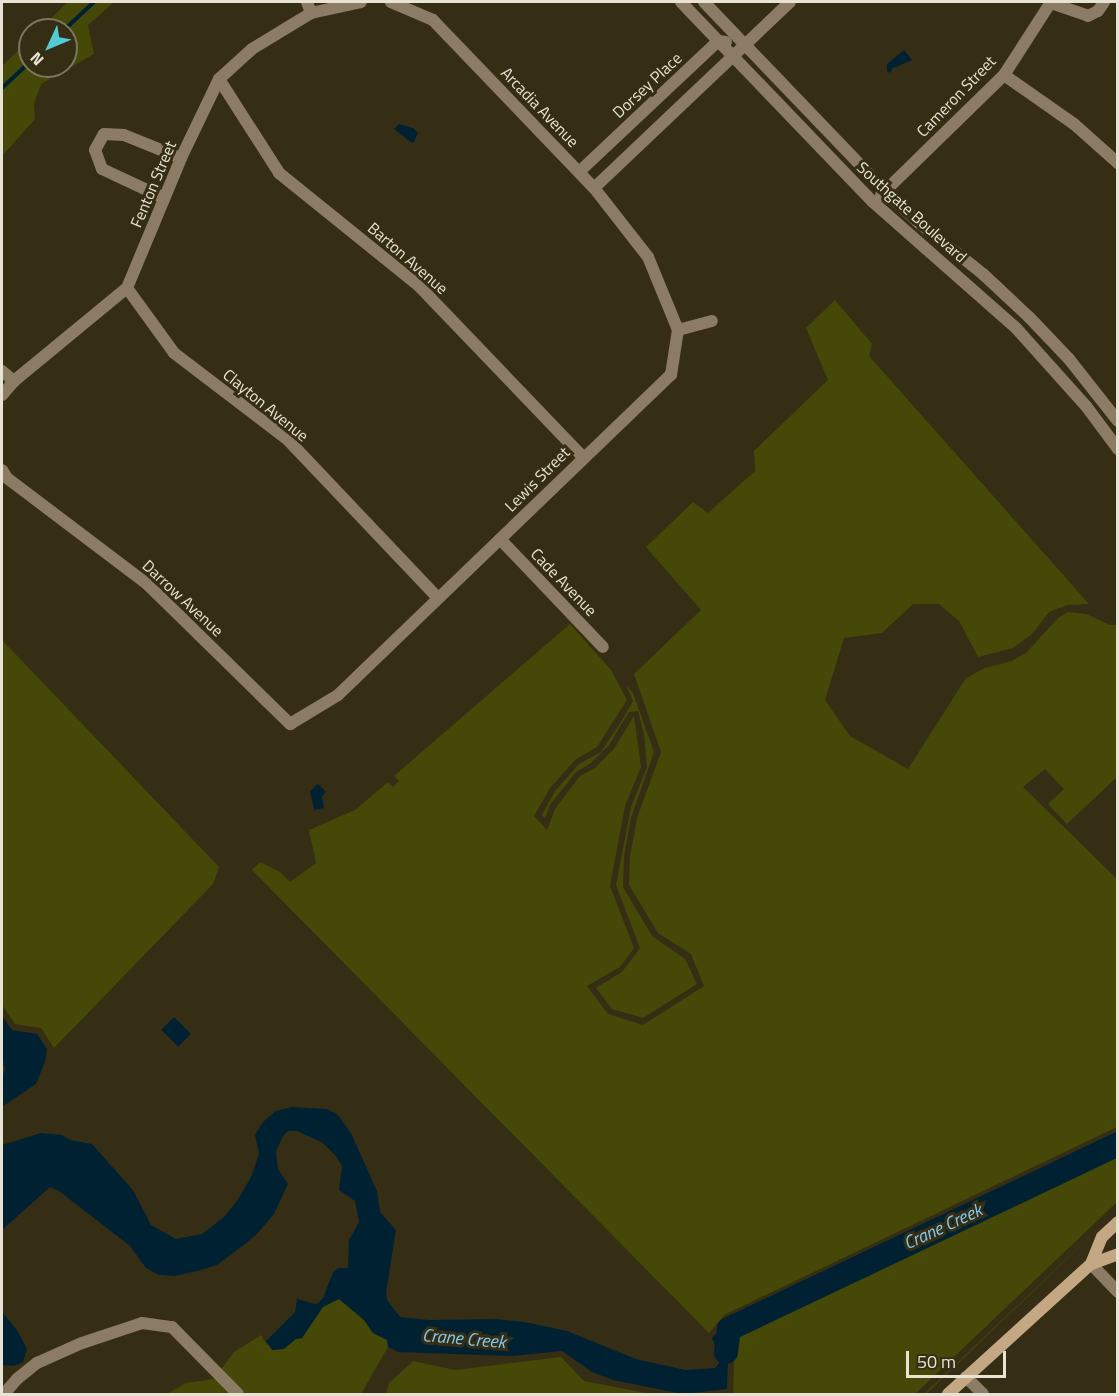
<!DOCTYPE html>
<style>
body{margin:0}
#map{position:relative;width:1119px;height:1396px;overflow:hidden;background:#362e14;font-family:"Titillium Web",sans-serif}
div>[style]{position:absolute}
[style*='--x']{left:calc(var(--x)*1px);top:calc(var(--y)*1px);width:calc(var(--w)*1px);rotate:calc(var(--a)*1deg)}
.green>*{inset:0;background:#454807}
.water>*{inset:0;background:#002132;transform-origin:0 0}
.stream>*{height:4px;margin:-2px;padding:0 2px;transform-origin:2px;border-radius:2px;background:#002132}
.river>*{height:24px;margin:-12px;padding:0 12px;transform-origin:12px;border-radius:12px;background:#002132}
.minor>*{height:12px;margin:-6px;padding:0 6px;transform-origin:6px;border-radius:6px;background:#8d7c65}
.secondary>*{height:12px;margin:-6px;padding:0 6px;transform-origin:6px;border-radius:6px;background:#c3a883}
span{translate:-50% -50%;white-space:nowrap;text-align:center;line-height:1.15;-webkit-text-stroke:6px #362e14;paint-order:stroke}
.street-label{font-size:16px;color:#e8e3d3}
.water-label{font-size:18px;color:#81cbf4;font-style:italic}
.frame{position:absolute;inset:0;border:3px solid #e8e3d3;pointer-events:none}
.north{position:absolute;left:18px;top:18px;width:60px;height:60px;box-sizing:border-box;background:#362e14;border:2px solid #7d7660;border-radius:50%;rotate:226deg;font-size:16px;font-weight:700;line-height:24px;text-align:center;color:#e8e3d3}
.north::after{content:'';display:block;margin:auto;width:21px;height:27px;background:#51ccd5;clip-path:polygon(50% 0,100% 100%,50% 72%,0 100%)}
.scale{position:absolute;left:906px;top:1351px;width:100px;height:27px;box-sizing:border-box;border:3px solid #e8e3d3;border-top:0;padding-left:8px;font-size:18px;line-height:21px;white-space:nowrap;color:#e8e3d3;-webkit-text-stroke:4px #362e14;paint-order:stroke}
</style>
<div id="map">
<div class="green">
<i style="clip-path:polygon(68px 2px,114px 2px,88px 25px,94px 54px,41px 84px,34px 104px,35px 119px,2px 156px,2px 66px,30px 39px,30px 66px,66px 66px,66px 30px,39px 30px)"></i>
<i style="clip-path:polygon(835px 300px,872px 344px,869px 356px,1089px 604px,1067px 605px,1049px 612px,1032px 634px,1013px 648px,978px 657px,959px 621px,939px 604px,913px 604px,882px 633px,844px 638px,825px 700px,850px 736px,908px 769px,966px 678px,985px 668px,1012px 661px,1026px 653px,1058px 618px,1068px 612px,1086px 614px,1110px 625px,1117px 625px,1117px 777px,1067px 824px,1048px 804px,1064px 789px,1045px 769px,1023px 787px,1117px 879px,1117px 1127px,724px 1315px,709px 1333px,252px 870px,260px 862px,280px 872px,290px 882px,316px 863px,309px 830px,355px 810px,388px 782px,393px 787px,399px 781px,394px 776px,570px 624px,611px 670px,627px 700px,597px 747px,575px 760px,550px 788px,534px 816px,547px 830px,555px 809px,580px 776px,595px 768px,614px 749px,634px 716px,641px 767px,625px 806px,610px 886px,634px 948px,620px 967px,587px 986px,608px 1014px,643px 1025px,704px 986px,691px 954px,658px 933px,629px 885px,630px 857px,637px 818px,661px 752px,634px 674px,701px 610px,646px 547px,693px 502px,708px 513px,755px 471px,754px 451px,828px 380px,806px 328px)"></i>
<i style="clip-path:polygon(2px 640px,219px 867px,213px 884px,54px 1048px,41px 1028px,15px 1024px,2px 1005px)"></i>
<i style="clip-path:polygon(626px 685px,633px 693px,654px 752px,631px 818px,624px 856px,623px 887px,652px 936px,685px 959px,697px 984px,643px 1018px,612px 1009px,596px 988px,622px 972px,640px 948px,616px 885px,631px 807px,647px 767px,644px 734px,638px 711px,629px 712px,609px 745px,591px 763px,576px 772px,550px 805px,545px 818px,542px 815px,555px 791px,579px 764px,601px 752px,622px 720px,633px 701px)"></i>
<i style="clip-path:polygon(1117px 1134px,1117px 1144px,1094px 1159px,737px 1326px,731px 1318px)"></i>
<i style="clip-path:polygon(1117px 1151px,1117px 1202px,915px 1394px,733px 1394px,735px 1337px,741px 1330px,1096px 1164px)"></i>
<i style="clip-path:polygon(1117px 1211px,926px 1394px,924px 1394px)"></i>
<i style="clip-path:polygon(339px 1299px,364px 1320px,373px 1333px,388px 1340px,388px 1347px,361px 1394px,167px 1394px,186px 1383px,214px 1379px,234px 1352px,261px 1335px,267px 1345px,302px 1338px,323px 1306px)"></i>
<i style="clip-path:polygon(561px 1357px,584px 1381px,651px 1394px,386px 1394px,389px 1383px,413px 1361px,455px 1370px)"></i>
</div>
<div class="water">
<i style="clip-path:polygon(904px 50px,912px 60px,893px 68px,890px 73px,887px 71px,887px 64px)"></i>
<i style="clip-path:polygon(399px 124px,413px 128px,418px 133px,414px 142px,412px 143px,394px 129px)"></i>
<i style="clip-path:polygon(318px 784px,326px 792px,322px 796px,324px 808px,314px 810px,310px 791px)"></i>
<i style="clip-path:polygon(2px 1016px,12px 1030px,37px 1034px,47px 1049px,45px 1062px,36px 1084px,2px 1107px,2px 1076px,5px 1070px,2px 1056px)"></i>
<i style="left:174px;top:1017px;width:24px;height:18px;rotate:45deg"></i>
<i style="clip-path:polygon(292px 1107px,327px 1109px,337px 1114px,351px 1133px,377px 1191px,380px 1212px,396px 1230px,386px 1293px,387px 1300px,400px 1317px,429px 1320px,497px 1319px,525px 1322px,567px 1331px,636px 1359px,685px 1370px,715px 1368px,719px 1363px,719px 1356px,712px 1338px,731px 1318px,737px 1326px,729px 1337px,727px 1389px,683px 1394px,613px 1380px,592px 1372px,562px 1351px,512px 1356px,398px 1352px,388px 1347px,387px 1340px,373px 1333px,364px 1320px,339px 1299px,323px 1307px,302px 1338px,296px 1339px,284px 1349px,272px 1350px,266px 1341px,295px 1312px,297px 1299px,315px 1304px,318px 1303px,323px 1298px,333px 1272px,338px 1268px,348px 1268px,349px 1240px,359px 1222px,355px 1201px,339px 1190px,342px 1166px,336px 1156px,323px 1143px,297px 1131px,288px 1131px,283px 1136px,276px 1151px,278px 1169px,288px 1184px,274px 1214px,256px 1235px,241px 1247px,217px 1265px,201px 1270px,175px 1276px,159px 1275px,146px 1268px,130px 1246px,59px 1191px,50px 1187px,2px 1230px,2px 1145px,41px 1133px,62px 1135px,70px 1140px,92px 1144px,133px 1190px,151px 1225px,176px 1239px,202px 1234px,225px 1216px,237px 1201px,251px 1177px,259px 1154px,255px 1135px,263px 1122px,276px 1111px)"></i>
<i style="clip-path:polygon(2px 1312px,17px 1330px,27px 1349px,23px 1362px,14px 1366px,2px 1365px)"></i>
</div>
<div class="stream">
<i style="--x:64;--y:30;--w:41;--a:-43"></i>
<i style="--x:2;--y:88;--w:38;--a:-43"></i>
</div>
<div class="river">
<i style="--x:726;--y:1352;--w:23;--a:-83"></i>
<i style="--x:729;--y:1329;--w:431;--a:-25.4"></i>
</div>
<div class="minor">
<i style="--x:307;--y:2;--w:12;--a:70"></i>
<i style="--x:681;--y:2;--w:277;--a:46.2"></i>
<i style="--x:873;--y:202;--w:191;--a:41.4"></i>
<i style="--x:1016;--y:328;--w:105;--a:48.1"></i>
<i style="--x:1086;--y:406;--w:54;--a:53.3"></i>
<i style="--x:704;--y:2;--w:262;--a:46.2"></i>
<i style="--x:885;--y:191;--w:45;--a:43.2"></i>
<i style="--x:918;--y:222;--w:83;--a:38.7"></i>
<i style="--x:983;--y:274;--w:63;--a:43.1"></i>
<i style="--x:1029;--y:317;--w:58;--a:46.4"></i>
<i style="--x:1069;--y:359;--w:79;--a:51.7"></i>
<i style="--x:1051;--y:3;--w:39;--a:19"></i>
<i style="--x:1088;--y:16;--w:11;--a:-27"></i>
<i style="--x:1098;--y:11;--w:11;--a:-56"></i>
<i style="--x:1004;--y:75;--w:85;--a:35"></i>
<i style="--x:1074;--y:124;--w:59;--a:41.6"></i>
<i style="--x:219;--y:79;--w:112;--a:57.4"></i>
<i style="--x:279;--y:173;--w:180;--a:38.9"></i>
<i style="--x:419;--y:286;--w:237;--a:46.2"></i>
<i style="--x:579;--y:172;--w:191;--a:-43.3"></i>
<i style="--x:718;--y:41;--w:8;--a:7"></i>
<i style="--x:594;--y:188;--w:270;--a:-43.5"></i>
<i style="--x:881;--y:195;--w:172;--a:-44.3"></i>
<i style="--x:1004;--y:75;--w:87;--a:-57.2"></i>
<i style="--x:164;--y:198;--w:68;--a:-154.9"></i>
<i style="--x:102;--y:169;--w:20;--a:-110"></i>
<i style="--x:95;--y:150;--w:18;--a:-61"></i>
<i style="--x:104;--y:134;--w:20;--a:3"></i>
<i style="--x:124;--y:135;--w:61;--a:22"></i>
<i style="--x:127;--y:288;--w:80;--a:54.1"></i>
<i style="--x:174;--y:353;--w:143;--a:37.3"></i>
<i style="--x:288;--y:440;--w:218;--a:46.5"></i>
<i style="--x:678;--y:330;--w:35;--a:-15"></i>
<i style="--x:2;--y:371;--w:16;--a:40"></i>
<i style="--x:2;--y:395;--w:18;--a:-49"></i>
<i style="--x:14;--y:381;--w:146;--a:-39.5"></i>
<i style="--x:127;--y:288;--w:141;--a:-67.4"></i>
<i style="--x:181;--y:158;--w:88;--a:-64.3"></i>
<i style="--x:219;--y:79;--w:45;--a:-42.3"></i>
<i style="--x:252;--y:49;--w:69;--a:-31.4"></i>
<i style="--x:311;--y:13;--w:51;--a:-12.4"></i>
<i style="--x:2;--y:470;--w:9;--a:58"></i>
<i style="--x:7;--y:478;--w:174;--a:37.1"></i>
<i style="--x:146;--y:583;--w:202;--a:44.4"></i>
<i style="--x:290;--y:724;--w:56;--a:-31.1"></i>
<i style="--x:338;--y:695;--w:462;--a:-43.9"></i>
<i style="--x:671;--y:375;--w:46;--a:-81.2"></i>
<i style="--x:678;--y:330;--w:79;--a:-112.3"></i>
<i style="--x:648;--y:257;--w:88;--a:-128"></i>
<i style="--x:594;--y:188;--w:233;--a:-133.8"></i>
<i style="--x:433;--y:20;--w:46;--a:-156.8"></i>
<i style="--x:500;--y:539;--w:149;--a:46.4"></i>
<i style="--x:1091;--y:1264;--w:39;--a:46"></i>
<i style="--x:966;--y:1377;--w:24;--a:45"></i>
<i style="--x:4;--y:1394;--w:20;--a:-49"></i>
<i style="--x:17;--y:1379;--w:26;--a:-39"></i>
<i style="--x:37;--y:1363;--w:49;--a:-24"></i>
<i style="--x:82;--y:1343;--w:63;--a:-18.4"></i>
<i style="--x:142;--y:1323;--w:30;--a:8"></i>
<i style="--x:172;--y:1327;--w:94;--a:45.4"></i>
</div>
<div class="secondary">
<i style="--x:1091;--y:1264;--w:29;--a:-68"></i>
<i style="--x:1102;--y:1237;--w:22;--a:-43"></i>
<i style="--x:948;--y:1394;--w:193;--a:-42.3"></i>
<i style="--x:1091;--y:1264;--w:29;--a:-20"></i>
</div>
<div class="street-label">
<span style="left:647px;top:85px;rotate:-43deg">Dorsey Place</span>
<span style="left:956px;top:96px;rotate:-46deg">Cameron Street</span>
<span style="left:540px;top:107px;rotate:46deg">Arcadia Avenue</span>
<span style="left:153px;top:184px;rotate:-67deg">Fenton Street</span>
<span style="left:912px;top:212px;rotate:42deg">Southgate Boulevard</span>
<span style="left:408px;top:258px;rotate:41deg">Barton Avenue</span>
<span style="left:266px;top:405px;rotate:39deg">Clayton Avenue</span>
<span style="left:537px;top:479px;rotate:-45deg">Lewis Street</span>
<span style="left:564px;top:582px;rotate:46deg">Cade Avenue</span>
<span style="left:183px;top:598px;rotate:43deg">Darrow Avenue</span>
</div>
<div class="water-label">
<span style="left:943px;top:1227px;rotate:-25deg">Crane Creek</span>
<span style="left:464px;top:1339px;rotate:5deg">Crane Creek</span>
</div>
<div class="frame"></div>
<div class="north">N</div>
<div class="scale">50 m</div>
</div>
